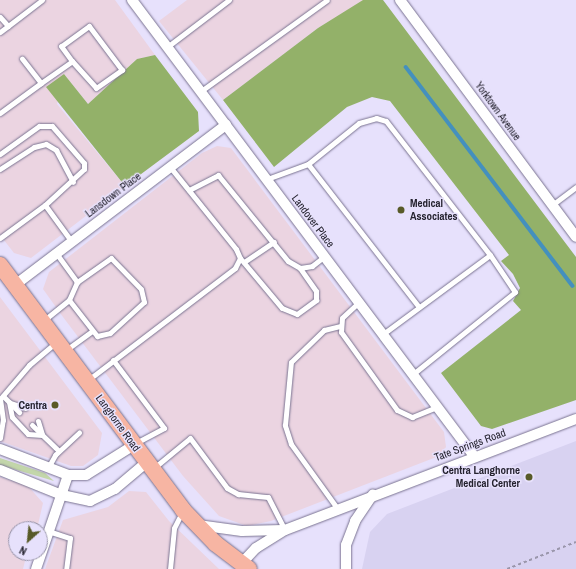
<!DOCTYPE html>
<style>
body{margin:0}
#map{position:relative;width:576px;height:569px;overflow:hidden;background:#e7e1fc;font-family:"Archivo Narrow",sans-serif}
div>[style]{position:absolute}
[style*='--x']{left:calc(var(--x)*1px);top:calc(var(--y)*1px);width:calc(var(--w)*1px);rotate:calc(var(--a)*1deg)}
.commercial>*{inset:0;background:#ebd4e1}
.built>*{inset:0;background:#d8d2f1}
.green>*{inset:0;background:#c3d6aa}
.forest>*{inset:0;background:#93b169}
.stream>*{height:3.5px;margin:-1.75px;padding:0 1.75px;transform-origin:1.75px;border-radius:1.75px;background:#4490be}
.path>*{height:2px;margin-top:-1px;transform-origin:0;background:repeating-linear-gradient(90deg,#9a96ab 0 3px,transparent 0 6px)}
.roads{filter:drop-shadow(0 0 1px #7a7391) drop-shadow(0 0 1px #7a7391)}
.service>*{height:5px;margin:-2.5px;padding:0 2.5px;transform-origin:2.5px;border-radius:2.5px;background:#fff}
.minor>*{height:10px;margin:-5px;padding:0 5px;transform-origin:5px;border-radius:5px;background:#fff}
.primary>*{height:16px;margin:-8px;padding:0 8px;transform-origin:8px;border-radius:8px;background:#f7b5a3}
.dots>*{width:11px;height:11px;translate:-50% -50%;box-sizing:border-box;border:2px solid #e7e1fc;border-radius:50%}
span{translate:-50% -50%;white-space:nowrap;text-align:center;line-height:1.15;-webkit-text-stroke:3px #e7e1fc;paint-order:stroke}
.street-label{font-size:11px;color:#25232f}
.poi-label{font-size:11px;color:#25232f;font-weight:700}
.left{translate:0 -50%;text-align:left}
.right{translate:-100% -50%;text-align:right}
.north{position:absolute;left:8px;top:521px;width:40px;height:40px;box-sizing:border-box;background:#e7e1fc;border:1px solid #9995aa;border-radius:50%;rotate:207deg;font-size:11px;font-weight:700;line-height:16px;text-align:center;color:#25232f}
.north::after{content:'';display:block;margin:auto;width:14px;height:18px;background:#585a28;clip-path:polygon(50% 0,100% 100%,50% 72%,0 100%)}
</style>
<div id="map">
<div class="commercial">
<i style="clip-path:polygon(0 0,115px 0,155px 55px,137px 59px,88px 104px,64px 74px,57px 104px,125px 186px,31px 258px,14px 253px,0 235px)"></i>
<i style="clip-path:polygon(187px 0,364px 0,318px 28px,223px 100px,159px 21px)"></i>
<i style="clip-path:polygon(217px 146px,231px 148px,444px 432px,446px 447px,439px 456px,271px 521px,247px 526px,219px 516px,183px 476px,63px 317px,43px 289px,49px 272px,202px 153px)"></i>
<i style="clip-path:polygon(0 297px,102px 433px,98px 455px,83px 466px,71px 466px,0 441px)"></i>
<i style="clip-path:polygon(0 477px,28px 486px,43px 503px,37px 529px,16px 529px,16px 553px,27px 553px,23px 569px,0 569px)"></i>
<i style="clip-path:polygon(129px 491px,146px 492px,169px 521px,219px 569px,45px 569px,63px 520px,108px 507px)"></i>
</div>
<div class="built">
<i style="clip-path:polygon(576px 441px,576px 569px,362px 569px,370px 532px,387px 514px)"></i>
</div>
<div class="green">
<i style="clip-path:polygon(0 458px,45px 473px,54px 481px,0 465px)"></i>
</div>
<div class="forest">
<i style="clip-path:polygon(363px 0,383px 0,576px 257px,576px 400px,492px 429px,481px 426px,441px 373px,521px 310px,513px 301px,520px 288px,513px 274px,501px 261px,509px 255px,390px 101px,372px 97px,347px 107px,274px 167px,223px 100px,318px 28px)"></i>
<i style="clip-path:polygon(155px 55px,198px 112px,199px 131px,125px 186px,46px 87px,64px 74px,88px 104px,137px 59px)"></i>
</div>
<div class="stream">
<i style="--x:406;--y:67;--w:275;--a:52.7"></i>
</div>
<div class="path">
<i style="--x:507;--y:569;--w:74;--a:-21.4"></i>
</div>
<div class="roads">
<div class="service">
<i style="--x:0;--y:17;--w:12;--a:48"></i>
<i style="--x:8;--y:26;--w:43;--a:-37.4"></i>
<i style="--x:0;--y:32;--w:10;--a:-37"></i>
<i style="--x:167;--y:47;--w:78;--a:-37.2"></i>
<i style="--x:41;--y:83;--w:38;--a:-35"></i>
<i style="--x:72;--y:61;--w:36;--a:48"></i>
<i style="--x:96;--y:88;--w:32;--a:-35"></i>
<i style="--x:122;--y:70;--w:55;--a:-126.9"></i>
<i style="--x:89;--y:26;--w:34;--a:144"></i>
<i style="--x:61;--y:46;--w:19;--a:54"></i>
<i style="--x:201;--y:91;--w:155;--a:-35.8"></i>
<i style="--x:0;--y:113;--w:51;--a:-36.2"></i>
<i style="--x:41;--y:83;--w:31;--a:-128"></i>
<i style="--x:0;--y:154;--w:48;--a:-35.7"></i>
<i style="--x:39;--y:126;--w:13;--a:0"></i>
<i style="--x:52;--y:126;--w:49;--a:49.1"></i>
<i style="--x:84;--y:163;--w:6;--a:90"></i>
<i style="--x:84;--y:169;--w:53;--a:137.3"></i>
<i style="--x:308;--y:164;--w:181;--a:52.2"></i>
<i style="--x:0;--y:169;--w:40;--a:-32.9"></i>
<i style="--x:34;--y:147;--w:12;--a:-14"></i>
<i style="--x:46;--y:144;--w:12;--a:31"></i>
<i style="--x:56;--y:150;--w:36;--a:62"></i>
<i style="--x:267;--y:179;--w:44;--a:-20.1"></i>
<i style="--x:308;--y:164;--w:65;--a:-38.8"></i>
<i style="--x:359;--y:123;--w:18;--a:-16"></i>
<i style="--x:376;--y:118;--w:10;--a:17"></i>
<i style="--x:386;--y:121;--w:170;--a:52.2"></i>
<i style="--x:490;--y:255;--w:133;--a:143.6"></i>
<i style="--x:189;--y:190;--w:33;--a:-27"></i>
<i style="--x:218;--y:175;--w:111;--a:50.9"></i>
<i style="--x:288;--y:261;--w:14;--a:30"></i>
<i style="--x:300;--y:268;--w:12;--a:-9"></i>
<i style="--x:312;--y:266;--w:16;--a:-38"></i>
<i style="--x:552;--y:205;--w:30;--a:-37"></i>
<i style="--x:0;--y:238;--w:56;--a:-36.3"></i>
<i style="--x:45;--y:205;--w:46;--a:53.9"></i>
<i style="--x:56;--y:253;--w:36;--a:54"></i>
<i style="--x:77;--y:282;--w:20;--a:114"></i>
<i style="--x:69;--y:300;--w:46;--a:52.1"></i>
<i style="--x:97;--y:336;--w:13;--a:-13"></i>
<i style="--x:110;--y:333;--w:46;--a:-42.4"></i>
<i style="--x:144;--y:302;--w:13;--a:-103"></i>
<i style="--x:141;--y:289;--w:43;--a:-134.1"></i>
<i style="--x:111;--y:258;--w:42;--a:144.8"></i>
<i style="--x:240;--y:258;--w:65;--a:50"></i>
<i style="--x:282;--y:308;--w:16;--a:22"></i>
<i style="--x:297;--y:314;--w:24;--a:-36"></i>
<i style="--x:316;--y:300;--w:9;--a:-90"></i>
<i style="--x:316;--y:291;--w:28;--a:-125"></i>
<i style="--x:244;--y:262;--w:36;--a:-34"></i>
<i style="--x:359;--y:302;--w:23;--a:137"></i>
<i style="--x:342;--y:318;--w:14;--a:94"></i>
<i style="--x:341;--y:332;--w:96;--a:54.3"></i>
<i style="--x:397;--y:410;--w:17;--a:25"></i>
<i style="--x:412;--y:417;--w:27;--a:-22"></i>
<i style="--x:43;--y:321;--w:33;--a:-39"></i>
<i style="--x:66;--y:350;--w:31;--a:-36"></i>
<i style="--x:113;--y:360;--w:85;--a:53.1"></i>
<i style="--x:164;--y:428;--w:32;--a:152"></i>
<i style="--x:413;--y:374;--w:131;--a:-38.8"></i>
<i style="--x:515;--y:292;--w:45;--a:-124"></i>
<i style="--x:88;--y:380;--w:185;--a:-37.3"></i>
<i style="--x:235;--y:268;--w:11;--a:-63"></i>
<i style="--x:240;--y:258;--w:10;--a:-114"></i>
<i style="--x:236;--y:249;--w:105;--a:-128.8"></i>
<i style="--x:3;--y:396;--w:23;--a:45"></i>
<i style="--x:9;--y:402;--w:15;--a:79"></i>
<i style="--x:12;--y:417;--w:23;--a:47"></i>
<i style="--x:28;--y:434;--w:14;--a:4"></i>
<i style="--x:10;--y:403;--w:16;--a:18"></i>
<i style="--x:38;--y:421;--w:14;--a:73"></i>
<i style="--x:32;--y:425;--w:37;--a:44"></i>
<i style="--x:0;--y:438;--w:18;--a:-81"></i>
<i style="--x:3;--y:420;--w:21;--a:-98"></i>
<i style="--x:0;--y:399;--w:45;--a:-49.5"></i>
<i style="--x:29;--y:365;--w:34;--a:-40"></i>
<i style="--x:49;--y:466;--w:13;--a:-61"></i>
<i style="--x:55;--y:455;--w:33;--a:-43"></i>
<i style="--x:155;--y:467;--w:45;--a:-39.6"></i>
<i style="--x:190;--y:438;--w:62;--a:53.5"></i>
<i style="--x:227;--y:488;--w:13;--a:29"></i>
<i style="--x:238;--y:494;--w:30;--a:6"></i>
<i style="--x:268;--y:497;--w:37;--a:63"></i>
<i style="--x:337;--y:508;--w:79;--a:-125.7"></i>
<i style="--x:291;--y:444;--w:20;--a:-108"></i>
<i style="--x:285;--y:425;--w:63;--a:-84.6"></i>
<i style="--x:291;--y:362;--w:46;--a:-44.1"></i>
<i style="--x:324;--y:330;--w:16;--a:-14"></i>
<i style="--x:48;--y:531;--w:23;--a:18"></i>
<i style="--x:70;--y:538;--w:31;--a:97"></i>
<i style="--x:170;--y:569;--w:41;--a:-84.4"></i>
<i style="--x:174;--y:528;--w:18;--a:-63"></i>
</div>
<div class="minor">
<i style="--x:132;--y:0;--w:570;--a:53.13"></i>
<i style="--x:400;--y:0;--w:295;--a:53.4"></i>
<i style="--x:15;--y:285;--w:265;--a:-37.2"></i>
<i style="--x:0;--y:449;--w:73;--a:20.9"></i>
<i style="--x:68;--y:475;--w:18;--a:0"></i>
<i style="--x:86;--y:475;--w:57;--a:-32"></i>
<i style="--x:0;--y:470;--w:67;--a:22"></i>
<i style="--x:62;--y:495;--w:29;--a:12"></i>
<i style="--x:90;--y:501;--w:28;--a:-26"></i>
<i style="--x:115;--y:489;--w:42;--a:-40.2"></i>
<i style="--x:198;--y:525;--w:44;--a:7.8"></i>
<i style="--x:242;--y:531;--w:41;--a:-1.4"></i>
<i style="--x:241;--y:564;--w:22;--a:-47"></i>
<i style="--x:256;--y:548;--w:34;--a:-32"></i>
<i style="--x:285;--y:530;--w:311;--a:-20.9"></i>
<i style="--x:36;--y:569;--w:99;--a:-71.2"></i>
<i style="--x:346;--y:569;--w:24;--a:-90"></i>
<i style="--x:346;--y:545;--w:26;--a:-69"></i>
<i style="--x:355;--y:521;--w:32;--a:-56"></i>
</div>
<div class="primary">
<i style="--x:0;--y:265;--w:306;--a:53.2"></i>
<i style="--x:183;--y:510;--w:47;--a:45.9"></i>
<i style="--x:216;--y:544;--w:41;--a:37.1"></i>
</div>
</div>
<div class="dots">
<i style="left:401px;top:210px;background:#585a28"></i>
<i style="left:55px;top:405px;background:#585a28"></i>
<i style="left:529px;top:477px;background:#585a28"></i>
</div>
<div class="street-label">
<span style="left:498px;top:111px;rotate:54deg">Yorktown Avenue</span>
<span style="left:113px;top:195px;rotate:-37deg">Lansdown Place</span>
<span style="left:313px;top:221px;rotate:53deg">Landover Place</span>
<span style="left:118px;top:423px;rotate:54deg">Langhorne Road</span>
<span style="left:470px;top:445px;rotate:-20deg">Tate Springs Road</span>
</div>
<div class="poi-label">
<span class="left" style="left:410px;top:210px">Medical<br>Associates</span>
<span class="right" style="left:47px;top:405px">Centra</span>
<span class="right" style="left:520px;top:477px">Centra Langhorne<br>Medical Center</span>
</div>
<div class="north">N</div>
</div>
